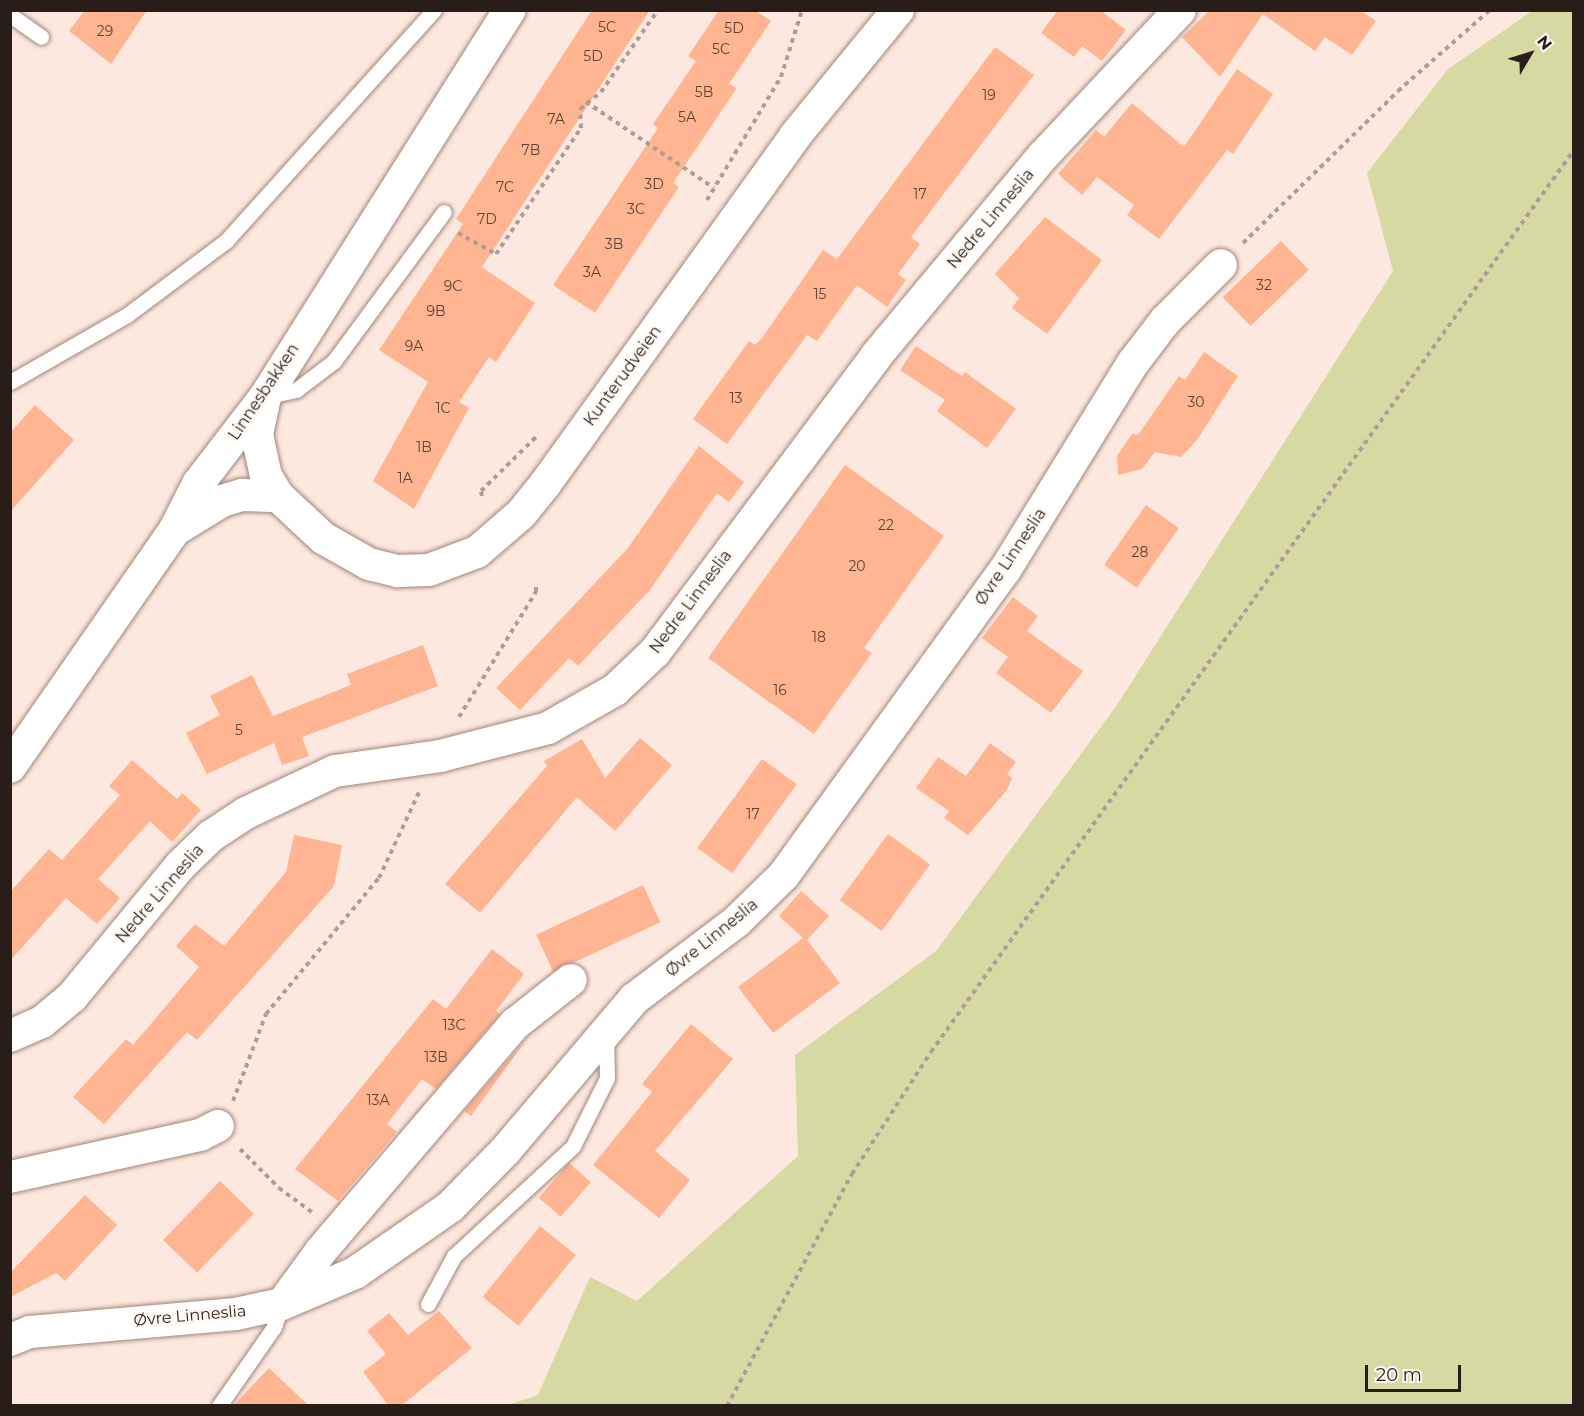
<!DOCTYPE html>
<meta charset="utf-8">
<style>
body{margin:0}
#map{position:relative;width:1584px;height:1416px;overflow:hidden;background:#fce8df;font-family:Montserrat,sans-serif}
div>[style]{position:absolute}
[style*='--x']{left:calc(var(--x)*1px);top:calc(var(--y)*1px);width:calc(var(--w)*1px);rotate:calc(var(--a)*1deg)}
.green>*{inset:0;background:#d6d9a1}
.building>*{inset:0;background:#ffb492;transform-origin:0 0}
.path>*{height:4px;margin-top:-2px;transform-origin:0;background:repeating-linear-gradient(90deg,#ae9d96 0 4.5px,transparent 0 9px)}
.roads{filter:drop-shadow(0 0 2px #a28578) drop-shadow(0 0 2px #a28578)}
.service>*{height:15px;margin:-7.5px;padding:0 7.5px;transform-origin:7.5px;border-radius:7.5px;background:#fff}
.minor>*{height:32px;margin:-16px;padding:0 16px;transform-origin:16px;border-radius:16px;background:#fff}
span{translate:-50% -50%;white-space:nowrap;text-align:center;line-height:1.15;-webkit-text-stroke:6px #fff8f5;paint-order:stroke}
.number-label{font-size:14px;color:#5e4336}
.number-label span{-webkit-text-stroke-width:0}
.street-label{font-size:16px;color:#281d18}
.frame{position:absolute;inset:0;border:12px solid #281d18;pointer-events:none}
.north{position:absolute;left:1500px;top:24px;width:60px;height:60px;-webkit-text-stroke:4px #fff8f5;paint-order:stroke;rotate:52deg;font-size:16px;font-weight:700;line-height:24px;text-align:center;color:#281d18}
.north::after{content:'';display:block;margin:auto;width:21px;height:27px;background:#281d18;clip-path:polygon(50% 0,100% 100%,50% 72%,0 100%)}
.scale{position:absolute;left:1365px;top:1365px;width:96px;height:27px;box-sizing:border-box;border:3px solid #281d18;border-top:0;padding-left:8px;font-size:18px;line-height:21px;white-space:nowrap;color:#281d18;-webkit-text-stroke:4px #fff8f5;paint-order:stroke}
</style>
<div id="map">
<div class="green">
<i style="clip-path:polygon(1532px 11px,1574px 11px,1573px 1405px,508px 1405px,538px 1395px,590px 1277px,637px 1301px,798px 1156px,795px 1055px,936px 951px,1117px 705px,1393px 271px,1367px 173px,1448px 69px)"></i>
</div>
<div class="building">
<i style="clip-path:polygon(85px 10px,147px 10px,111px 64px,69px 31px)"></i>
<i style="clip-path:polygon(592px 10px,650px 10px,482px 267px,535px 303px,496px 362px,489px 357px,459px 402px,469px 408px,414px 509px,373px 481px,428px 382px,379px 350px,463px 224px,456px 219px)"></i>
<i style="clip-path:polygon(719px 10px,755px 10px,771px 21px,729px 84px,737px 88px,673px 183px,679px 187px,595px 313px,553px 285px,658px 128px,653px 124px,696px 61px,688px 56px)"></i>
<i style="clip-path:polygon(1058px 10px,1100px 10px,1126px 30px,1102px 61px,1082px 46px,1074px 57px,1041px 33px)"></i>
<i style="clip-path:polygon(1210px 10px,1360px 10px,1376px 21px,1352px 55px,1325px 37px,1315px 51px,1263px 14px,1220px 77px,1182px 37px)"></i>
<i style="clip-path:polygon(995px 47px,1034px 75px,911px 237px,920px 244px,898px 274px,906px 280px,887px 307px,857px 285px,817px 341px,807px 335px,727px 444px,693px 419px,749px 341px,755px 345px,762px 338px,823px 250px,837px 259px)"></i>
<i style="clip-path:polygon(1237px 69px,1273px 94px,1233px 154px,1227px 150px,1159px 239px,1127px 215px,1134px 205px,1097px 177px,1082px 195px,1058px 174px,1096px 130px,1104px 137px,1132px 103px,1184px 147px)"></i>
<i style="clip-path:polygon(1045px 217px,1102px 260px,1047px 334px,1012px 308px,1019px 298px,995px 274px)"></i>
<i style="left:1281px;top:241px;width:40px;height:81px;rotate:46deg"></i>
<i style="clip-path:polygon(916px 346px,962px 376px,965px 372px,1016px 409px,987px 448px,937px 411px,945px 400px,900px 370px)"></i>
<i style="clip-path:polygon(1204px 352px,1238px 376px,1197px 440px,1181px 457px,1155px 452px,1142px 469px,1118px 475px,1117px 456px,1132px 434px,1138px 435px,1179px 376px,1185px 380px)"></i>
<i style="clip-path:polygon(35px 405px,74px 440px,10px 512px,10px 433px)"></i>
<i style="clip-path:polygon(699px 446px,744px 482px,729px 502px,717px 493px,650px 590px,578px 666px,569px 658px,520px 710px,496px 688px,628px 548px)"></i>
<i style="clip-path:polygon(845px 465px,944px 536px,864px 648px,872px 653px,814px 734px,708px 658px)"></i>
<i style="left:1146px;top:505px;width:40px;height:73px;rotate:35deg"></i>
<i style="clip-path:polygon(1013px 597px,1038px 616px,1027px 631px,1083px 671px,1051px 713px,996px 673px,1008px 657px,982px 638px)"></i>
<i style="clip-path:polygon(423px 645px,438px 686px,302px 737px,309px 756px,282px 765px,274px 743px,207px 774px,186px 733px,220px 715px,210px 696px,252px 675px,273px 716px,351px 685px,347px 674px)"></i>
<i style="clip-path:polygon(640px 738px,672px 765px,615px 831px,577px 797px,480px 913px,445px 884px,547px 766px,544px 761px,582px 739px,605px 778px)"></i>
<i style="clip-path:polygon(990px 743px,1016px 762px,1007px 774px,1012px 778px,1007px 790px,968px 835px,944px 818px,949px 811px,916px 788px,938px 757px,966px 776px)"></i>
<i style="left:762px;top:759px;width:43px;height:110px;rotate:36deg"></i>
<i style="clip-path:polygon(132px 760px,177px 799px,182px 793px,201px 810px,172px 842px,150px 821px,98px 879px,120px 898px,97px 924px,66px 898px,10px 961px,10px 892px,49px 849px,62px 860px,120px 795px,109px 786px)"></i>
<i style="left:888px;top:834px;width:52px;height:82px;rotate:36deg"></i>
<i style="clip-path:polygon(294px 835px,342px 845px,334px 886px,197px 1040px,187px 1032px,104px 1124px,73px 1097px,126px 1039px,133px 1045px,199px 967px,176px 946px,195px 924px,224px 946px,286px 872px)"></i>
<i style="left:643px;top:885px;width:41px;height:118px;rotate:65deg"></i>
<i style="clip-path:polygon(801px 891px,829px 916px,807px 940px,840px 983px,773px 1033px,738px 987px,803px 938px,779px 916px)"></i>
<i style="clip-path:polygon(492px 949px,524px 974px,496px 1011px,500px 1014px,436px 1089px,422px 1079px,387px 1124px,397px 1132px,338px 1201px,295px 1169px,433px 999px,446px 1009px)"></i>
<i style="clip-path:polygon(691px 1024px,733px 1059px,655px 1151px,690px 1180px,659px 1218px,593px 1165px,652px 1092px,642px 1084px)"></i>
<i style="clip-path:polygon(529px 1036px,471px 1116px,464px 1111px,528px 1037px)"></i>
<i style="left:569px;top:1163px;width:29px;height:46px;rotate:41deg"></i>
<i style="left:220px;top:1181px;width:47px;height:82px;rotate:44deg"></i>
<i style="clip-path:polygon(85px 1195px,117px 1225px,65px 1281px,56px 1273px,10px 1297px,10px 1273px)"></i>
<i style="left:540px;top:1226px;width:46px;height:91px;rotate:39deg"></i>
<i style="clip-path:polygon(439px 1311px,472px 1348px,401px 1406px,389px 1406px,363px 1372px,386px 1354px,367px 1331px,389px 1313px,408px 1335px)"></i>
<i style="clip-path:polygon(269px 1368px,309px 1406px,233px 1406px)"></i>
</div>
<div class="path">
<i style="--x:586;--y:102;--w:154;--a:33.9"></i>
<i style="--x:707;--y:200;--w:144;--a:-59"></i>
<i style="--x:781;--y:77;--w:70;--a:-72.6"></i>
<i style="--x:458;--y:233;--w:43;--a:28.9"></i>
<i style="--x:496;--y:254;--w:152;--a:-56"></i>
<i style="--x:581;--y:128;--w:19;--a:-93"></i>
<i style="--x:580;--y:109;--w:27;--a:-39"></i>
<i style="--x:601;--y:92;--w:100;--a:-55.2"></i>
<i style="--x:1243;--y:243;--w:217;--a:-44.4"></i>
<i style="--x:1398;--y:91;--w:123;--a:-41.4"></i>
<i style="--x:482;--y:496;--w:5;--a:-101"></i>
<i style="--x:481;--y:491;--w:81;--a:-44.5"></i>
<i style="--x:459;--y:717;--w:147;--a:-58.4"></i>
<i style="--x:536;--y:592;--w:8;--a:-90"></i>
<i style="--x:233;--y:1101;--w:93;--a:-69.2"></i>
<i style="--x:266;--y:1014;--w:177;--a:-50.3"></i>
<i style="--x:379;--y:878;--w:97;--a:-65"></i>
<i style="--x:240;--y:1149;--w:55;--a:45"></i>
<i style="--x:279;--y:1188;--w:42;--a:36.3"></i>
<i style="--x:727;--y:1406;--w:264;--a:-61.7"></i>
<i style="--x:852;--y:1174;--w:145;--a:-57.1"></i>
<i style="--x:931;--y:1052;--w:1108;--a:-54.52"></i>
</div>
<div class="roads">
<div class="service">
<i style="--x:10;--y:15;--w:38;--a:35"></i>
<i style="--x:10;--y:382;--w:135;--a:-29.8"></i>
<i style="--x:127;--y:315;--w:124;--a:-36.8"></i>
<i style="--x:226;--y:241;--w:311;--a:-48"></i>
<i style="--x:268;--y:396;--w:29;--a:-12"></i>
<i style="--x:296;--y:390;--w:48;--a:-37.3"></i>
<i style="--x:334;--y:361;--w:185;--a:-53.6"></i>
<i style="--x:428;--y:1304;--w:55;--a:-61.6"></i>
<i style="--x:454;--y:1256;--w:162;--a:-42.7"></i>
<i style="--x:573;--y:1146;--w:76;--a:-63.4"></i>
<i style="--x:607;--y:1078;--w:45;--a:-91.3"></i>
<i style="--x:219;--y:1406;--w:96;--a:-55.2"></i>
<i style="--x:274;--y:1327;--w:24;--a:-71"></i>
</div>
<div class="minor">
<i style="--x:265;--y:397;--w:39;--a:102"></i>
<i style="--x:257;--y:435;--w:42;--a:77.6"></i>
<i style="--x:266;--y:476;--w:23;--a:59"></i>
<i style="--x:278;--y:496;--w:62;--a:43"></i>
<i style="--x:323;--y:538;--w:53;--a:29.5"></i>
<i style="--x:369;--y:564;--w:30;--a:14"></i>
<i style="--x:398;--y:571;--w:31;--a:-2"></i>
<i style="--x:429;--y:570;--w:51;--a:-20.6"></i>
<i style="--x:477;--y:552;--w:58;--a:-40.8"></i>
<i style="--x:521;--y:514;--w:40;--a:-51"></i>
<i style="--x:546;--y:483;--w:427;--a:-54.3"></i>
<i style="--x:795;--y:136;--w:163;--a:-50.7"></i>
<i style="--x:175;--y:530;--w:55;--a:-31.7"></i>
<i style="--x:222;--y:501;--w:21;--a:-17"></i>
<i style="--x:242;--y:495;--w:36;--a:2"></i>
<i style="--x:10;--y:767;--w:287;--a:-55.2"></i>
<i style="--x:174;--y:531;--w:53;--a:-62.9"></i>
<i style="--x:198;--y:484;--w:110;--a:-52.4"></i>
<i style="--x:265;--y:397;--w:458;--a:-57.7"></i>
<i style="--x:10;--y:1036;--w:35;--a:-24"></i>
<i style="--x:42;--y:1022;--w:39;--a:-40"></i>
<i style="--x:72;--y:997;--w:170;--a:-50.5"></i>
<i style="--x:180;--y:866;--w:43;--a:-44.1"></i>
<i style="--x:211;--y:836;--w:42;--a:-33.3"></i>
<i style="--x:246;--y:813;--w:98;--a:-25.3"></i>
<i style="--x:335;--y:771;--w:106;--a:-8.1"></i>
<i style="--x:440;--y:756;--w:112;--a:-14.5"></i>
<i style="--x:548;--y:728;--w:77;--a:-29.6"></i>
<i style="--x:615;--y:690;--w:55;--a:-43.5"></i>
<i style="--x:655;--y:652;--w:371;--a:-53.2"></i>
<i style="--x:877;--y:355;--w:259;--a:-50.2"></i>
<i style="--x:1043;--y:156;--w:200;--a:-46.8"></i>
<i style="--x:10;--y:1177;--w:195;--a:-12.5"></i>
<i style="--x:200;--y:1135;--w:20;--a:-27"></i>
<i style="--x:283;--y:1303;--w:64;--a:-53.8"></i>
<i style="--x:321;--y:1251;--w:299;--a:-49.5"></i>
<i style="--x:515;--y:1024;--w:71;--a:-38.2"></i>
<i style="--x:10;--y:1340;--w:22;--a:-22"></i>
<i style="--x:30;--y:1332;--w:207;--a:-5"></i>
<i style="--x:236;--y:1314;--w:47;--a:-12.3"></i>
<i style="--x:282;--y:1304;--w:79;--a:-23"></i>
<i style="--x:355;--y:1273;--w:116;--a:-34.8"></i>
<i style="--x:450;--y:1207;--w:80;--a:-45.5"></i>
<i style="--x:506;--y:1150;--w:198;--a:-49.7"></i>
<i style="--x:634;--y:999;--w:129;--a:-37.1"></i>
<i style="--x:737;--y:921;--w:66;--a:-44.4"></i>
<i style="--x:784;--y:875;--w:377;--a:-54.1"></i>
<i style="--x:1005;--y:570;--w:243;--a:-58.3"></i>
<i style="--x:1133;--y:363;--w:53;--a:-52.7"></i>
<i style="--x:1165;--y:321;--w:79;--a:-45"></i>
</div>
</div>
<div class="number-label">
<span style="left:607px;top:27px">5C</span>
<span style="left:734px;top:28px">5D</span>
<span style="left:105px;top:31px">29</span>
<span style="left:721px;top:49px">5C</span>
<span style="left:593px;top:56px">5D</span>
<span style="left:704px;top:92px">5B</span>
<span style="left:989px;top:95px">19</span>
<span style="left:687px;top:117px">5A</span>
<span style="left:556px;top:119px">7A</span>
<span style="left:531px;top:150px">7B</span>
<span style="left:654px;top:184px">3D</span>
<span style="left:505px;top:187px">7C</span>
<span style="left:920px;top:194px">17</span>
<span style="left:636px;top:209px">3C</span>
<span style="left:487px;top:219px">7D</span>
<span style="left:614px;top:244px">3B</span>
<span style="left:592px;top:272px">3A</span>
<span style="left:1264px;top:285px">32</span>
<span style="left:453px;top:286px">9C</span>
<span style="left:820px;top:294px">15</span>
<span style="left:436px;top:311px">9B</span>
<span style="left:414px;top:346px">9A</span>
<span style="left:736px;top:398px">13</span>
<span style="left:1196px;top:402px">30</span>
<span style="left:443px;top:408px">1C</span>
<span style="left:424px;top:447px">1B</span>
<span style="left:405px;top:478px">1A</span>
<span style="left:886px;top:525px">22</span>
<span style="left:1140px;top:552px">28</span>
<span style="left:857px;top:566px">20</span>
<span style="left:819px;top:637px">18</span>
<span style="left:780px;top:690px">16</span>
<span style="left:239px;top:730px">5</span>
<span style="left:753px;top:814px">17</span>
<span style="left:454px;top:1025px">13C</span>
<span style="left:436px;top:1057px">13B</span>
<span style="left:378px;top:1100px">13A</span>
</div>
<div class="street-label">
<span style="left:991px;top:219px;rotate:-50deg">Nedre Linneslia</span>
<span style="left:623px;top:376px;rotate:-54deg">Kunterudveien</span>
<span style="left:264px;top:392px;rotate:-56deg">Linnesbakken</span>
<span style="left:1011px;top:557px;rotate:-56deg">Øvre Linneslia</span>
<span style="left:691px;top:602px;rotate:-53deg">Nedre Linneslia</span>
<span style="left:160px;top:894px;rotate:-49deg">Nedre Linneslia</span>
<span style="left:712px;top:938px;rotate:-39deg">Øvre Linneslia</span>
<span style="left:190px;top:1316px;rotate:-5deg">Øvre Linneslia</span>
</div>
<div class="frame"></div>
<div class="north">N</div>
<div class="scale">20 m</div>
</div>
